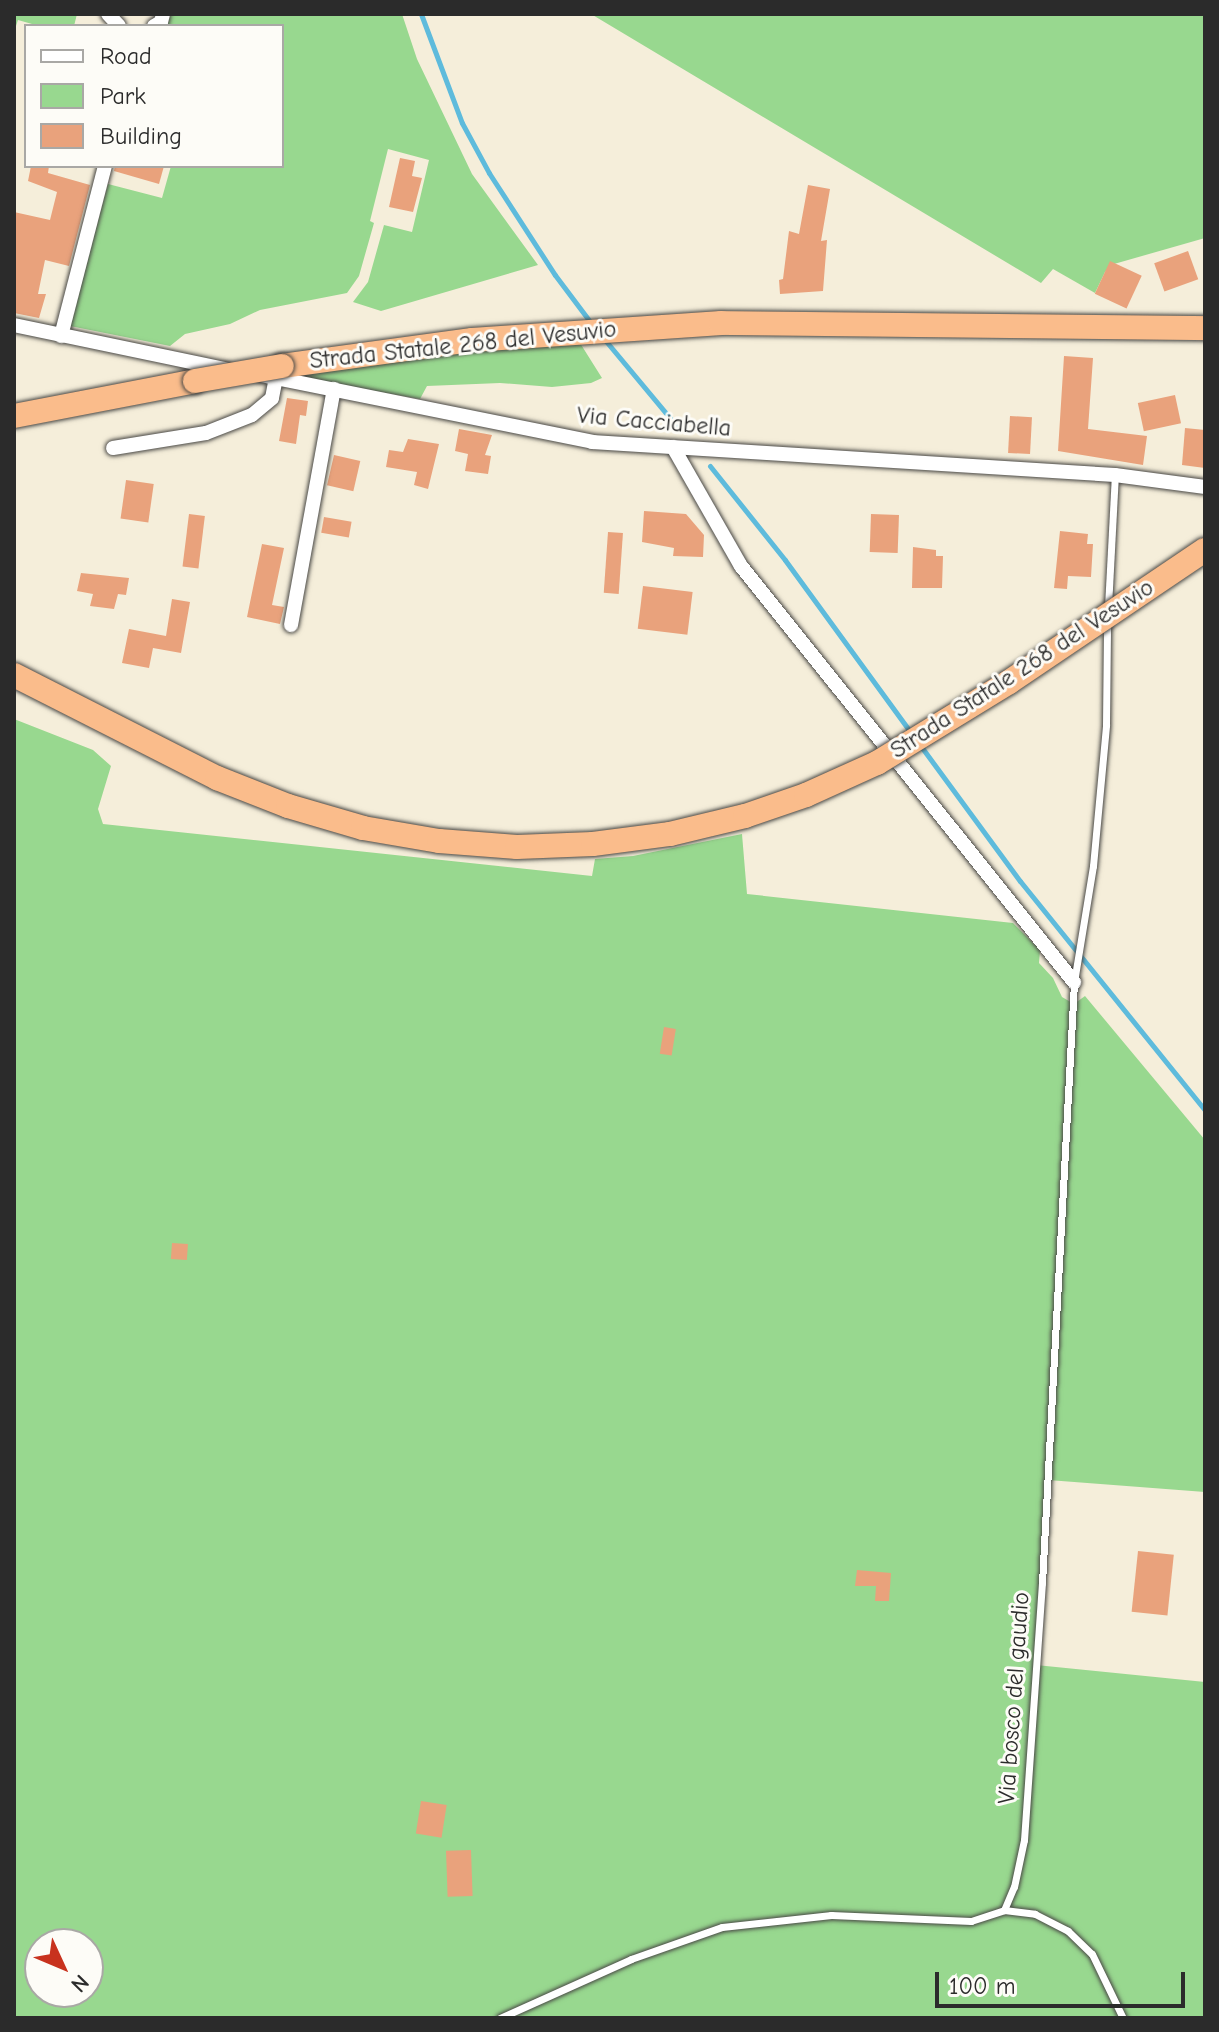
<!DOCTYPE html>
<style>
body{margin:0}
#map{position:relative;width:1219px;height:2032px;overflow:hidden;background:#f5eeda;font-family:"Comic Neue",sans-serif}
div>[style]{position:absolute}
[style*='--x']{left:calc(var(--x)*1px);top:calc(var(--y)*1px);width:calc(var(--w)*1px);rotate:calc(var(--a)*1deg)}
.green>*{inset:0;background:#98d88f}
.stream>*{height:5px;margin:-2.5px;padding:0 2.5px;transform-origin:2.5px;border-radius:2.5px;background:#5ebbdc}
.building>*{inset:0;background:#e9a27c;transform-origin:0 0}
.roads{filter:drop-shadow(0 0 2px #494845) drop-shadow(0 0 2px #494845)}
.service>*{height:7px;margin:-3.5px;padding:0 3.5px;transform-origin:3.5px;border-radius:3.5px;background:#fff}
.minor>*{height:14px;margin:-7px;padding:0 7px;transform-origin:7px;border-radius:7px;background:#fff}
.trunk>*{height:24px;margin:-12px;padding:0 12px;transform-origin:12px;border-radius:12px;background:#fabc8b}
.bridges{filter:drop-shadow(0 0 2px #494845) drop-shadow(0 0 2px #494845)}
.trunk-bridge>*{height:24px;margin:-12px;padding:0 12px;transform-origin:12px;border-radius:12px;background:#fabc8b}
span{translate:-50% -50%;white-space:nowrap;text-align:center;line-height:1.15;-webkit-text-stroke:6px #fdfcf7;paint-order:stroke}
.street-label{font-size:24px;color:#2b2b2b}
.frame{position:absolute;inset:0;border:16px solid #2b2b2b;pointer-events:none}
.legend{position:absolute;left:24px;top:24px;width:260px;height:144px;box-sizing:border-box;background:#fdfcf7;border:2px solid #a9a8a5;margin:0;padding:10px 14px;list-style:none;font-size:24px;color:#2b2b2b}
.legend li{display:flex;align-items:center;gap:16px;height:40px}
.legend b{width:40px;border:2px solid #a9a8a5}
.north{position:absolute;left:24px;top:1928px;width:80px;height:80px;box-sizing:border-box;background:#fdfcf7;border:2px solid #a9a8a5;border-radius:50%;rotate:134deg;font-size:22px;font-weight:700;line-height:32px;text-align:center;color:#2b2b2b}
.north::after{content:'';display:block;margin:auto;width:28px;height:36px;background:#c8321e;clip-path:polygon(50% 0,100% 100%,50% 72%,0 100%)}
.scale{position:absolute;left:935px;top:1972px;width:250px;height:36px;box-sizing:border-box;border:4px solid #2b2b2b;border-top:0;padding-left:10px;font-size:24px;line-height:28px;white-space:nowrap;color:#2b2b2b;-webkit-text-stroke:6px #fdfcf7;paint-order:stroke}
</style>
<div id="map">
<div class="green">
<i style="clip-path:polygon(14px 14px,77px 14px,74px 26px,39px 26px,18px 20px,14px 32px)"></i>
<i style="clip-path:polygon(171px 14px,402px 14px,417px 59px,472px 174px,538px 265px,381px 311px,353px 302px,368px 282px,384px 225px,412px 232px,429px 160px,388px 149px,370px 221px,374px 223px,359px 276px,347px 293px,260px 310px,230px 324px,185px 334px,170px 346px,70px 326px,108px 184px,162px 198px,171px 166px,282px 166px,282px 26px,167px 26px)"></i>
<i style="clip-path:polygon(591px 14px,1205px 14px,1205px 238px,1114px 264px,1105px 272px,1095px 293px,1053px 269px,1041px 283px)"></i>
<i style="clip-path:polygon(580px 343px,602px 378px,591px 383px,552px 387px,500px 383px,427px 386px,420px 399px,289px 376px,455px 353px)"></i>
<i style="clip-path:polygon(evenodd,14px 719px,93px 750px,111px 766px,98px 809px,103px 824px,592px 876px,595px 859px,633px 856px,742px 834px,747px 894px,1013px 923px,1040px 950px,1039px 963px,1053px 978px,1062px 997px,1074px 1004px,1085px 996px,1205px 1140px,1205px 1492px,1048px 1480px,1036px 1665px,1205px 1682px,1205px 2018px,14px 2018px,14px 719px,40px 1944px,88px 1944px,88px 1992px,40px 1992px,40px 1944px)"></i>
</div>
<div class="stream">
<i style="--x:421;--y:14;--w:116;--a:69.4"></i>
<i style="--x:462;--y:123;--w:57;--a:61.6"></i>
<i style="--x:489;--y:173;--w:121;--a:57.1"></i>
<i style="--x:555;--y:275;--w:60;--a:53.1"></i>
<i style="--x:605;--y:340;--w:117;--a:50.2"></i>
<i style="--x:710;--y:466;--w:120;--a:51.4"></i>
<i style="--x:785;--y:560;--w:215;--a:53.9"></i>
<i style="--x:920;--y:745;--w:169;--a:53.7"></i>
<i style="--x:1020;--y:881;--w:294;--a:51.1"></i>
</div>
<div class="building">
<i style="clip-path:polygon(400px 158px,415px 161px,412px 176px,422px 178px,413px 212px,389px 207px)"></i>
<i style="clip-path:polygon(31px 166px,49px 166px,48px 173px,90px 185px,69px 266px,45px 260px,38px 294px,46px 294px,39px 318px,14px 313px,14px 212px,50px 220px,57px 192px,28px 181px)"></i>
<i style="clip-path:polygon(115px 166px,164px 166px,159px 184px,114px 171px)"></i>
<i style="clip-path:polygon(808px 185px,830px 189px,821px 241px,827px 240px,823px 291px,780px 294px,779px 280px,783px 279px,789px 231px,799px 234px)"></i>
<i style="left:1188px;top:251px;width:30px;height:36px;rotate:70deg"></i>
<i style="left:1110px;top:261px;width:35px;height:36px;rotate:25deg"></i>
<i style="clip-path:polygon(1064px 356px,1093px 358px,1088px 429px,1147px 436px,1143px 465px,1058px 451px)"></i>
<i style="left:1175px;top:395px;width:29px;height:38px;rotate:78deg"></i>
<i style="clip-path:polygon(287px 398px,308px 401px,306px 416px,300px 415px,296px 444px,279px 441px)"></i>
<i style="left:1010px;top:416px;width:22px;height:37px;rotate:3deg"></i>
<i style="clip-path:polygon(1185px 428px,1205px 430px,1205px 468px,1182px 465px)"></i>
<i style="clip-path:polygon(459px 429px,492px 435px,485px 455px,491px 456px,488px 474px,465px 471px,468px 454px,455px 451px)"></i>
<i style="clip-path:polygon(408px 439px,439px 444px,428px 489px,414px 485px,417px 472px,386px 467px,389px 450px,403px 452px)"></i>
<i style="left:334px;top:455px;width:27px;height:31px;rotate:13deg"></i>
<i style="left:126px;top:480px;width:28px;height:39px;rotate:8deg"></i>
<i style="clip-path:polygon(644px 511px,686px 514px,704px 535px,703px 557px,673px 556px,674px 548px,642px 542px)"></i>
<i style="left:189px;top:514px;width:16px;height:53px;rotate:7deg"></i>
<i style="left:871px;top:514px;width:28px;height:38px;rotate:2deg"></i>
<i style="left:324px;top:517px;width:28px;height:16px;rotate:10deg"></i>
<i style="clip-path:polygon(1060px 531px,1088px 534px,1087px 544px,1093px 544px,1091px 577px,1068px 576px,1067px 589px,1054px 588px)"></i>
<i style="left:608px;top:532px;width:15px;height:61px;rotate:4deg"></i>
<i style="clip-path:polygon(262px 544px,284px 548px,272px 605px,284px 607px,280px 624px,247px 617px)"></i>
<i style="clip-path:polygon(913px 547px,936px 550px,936px 556px,943px 556px,942px 588px,912px 588px)"></i>
<i style="clip-path:polygon(81px 573px,129px 578px,126px 595px,118px 594px,114px 609px,90px 606px,93px 594px,77px 591px)"></i>
<i style="left:643px;top:586px;width:50px;height:43px;rotate:7deg"></i>
<i style="clip-path:polygon(172px 599px,190px 602px,181px 653px,153px 648px,149px 668px,122px 663px,129px 629px,166px 636px)"></i>
<i style="left:664px;top:1027px;width:12px;height:27px;rotate:9deg"></i>
<i style="left:172px;top:1243px;width:16px;height:16px;rotate:4deg"></i>
<i style="left:1138px;top:1551px;width:36px;height:61px;rotate:6deg"></i>
<i style="clip-path:polygon(857px 1570px,891px 1573px,889px 1601px,875px 1601px,876px 1586px,855px 1586px)"></i>
<i style="left:421px;top:1801px;width:26px;height:33px;rotate:9deg"></i>
<i style="left:471px;top:1850px;width:46px;height:25px;rotate:88deg"></i>
</div>
<div class="roads">
<div class="service">
<i style="--x:1108;--y:607;--w:132;--a:-87"></i>
<i style="--x:1004;--y:1910;--w:31;--a:7"></i>
<i style="--x:1035;--y:1914;--w:37;--a:27"></i>
<i style="--x:1068;--y:1931;--w:33;--a:44"></i>
<i style="--x:1092;--y:1954;--w:71;--a:64.2"></i>
<i style="--x:500;--y:2018;--w:144;--a:-24.2"></i>
<i style="--x:631;--y:1959;--w:96;--a:-19.4"></i>
<i style="--x:722;--y:1927;--w:110;--a:-6.3"></i>
<i style="--x:831;--y:1915;--w:140;--a:2.5"></i>
<i style="--x:971;--y:1921;--w:35;--a:-18"></i>
<i style="--x:1004;--y:1910;--w:25;--a:-67"></i>
<i style="--x:1014;--y:1887;--w:48;--a:-78"></i>
<i style="--x:1024;--y:1840;--w:258;--a:-86"></i>
<i style="--x:1042;--y:1583;--w:602;--a:-86.95"></i>
<i style="--x:1074;--y:982;--w:118;--a:-80.7"></i>
<i style="--x:1093;--y:866;--w:142;--a:-84.7"></i>
<i style="--x:1106;--y:725;--w:102;--a:-89.4"></i>
</div>
<div class="minor">
<i style="--x:108;--y:14;--w:16;--a:47"></i>
<i style="--x:154;--y:26;--w:8;--a:-30"></i>
<i style="--x:161;--y:22;--w:8;--a:-76"></i>
<i style="--x:14;--y:325;--w:216;--a:11.8"></i>
<i style="--x:61;--y:336;--w:176;--a:-75.5"></i>
<i style="--x:261;--y:375;--w:338;--a:11.4"></i>
<i style="--x:592;--y:442;--w:524;--a:3.61"></i>
<i style="--x:1115;--y:475;--w:91;--a:7.6"></i>
<i style="--x:673;--y:447;--w:137;--a:60.3"></i>
<i style="--x:741;--y:566;--w:533;--a:51.32"></i>
<i style="--x:113;--y:448;--w:94;--a:-9.2"></i>
<i style="--x:206;--y:433;--w:49;--a:-21.4"></i>
<i style="--x:252;--y:415;--w:26;--a:-40"></i>
<i style="--x:272;--y:398;--w:20;--a:-79"></i>
<i style="--x:291;--y:625;--w:240;--a:-79.7"></i>
</div>
<div class="trunk">
<i style="--x:282;--y:366;--w:192;--a:-7.8"></i>
<i style="--x:472;--y:340;--w:250;--a:-3.9"></i>
<i style="--x:721;--y:323;--w:484;--a:0.6"></i>
<i style="--x:14;--y:416;--w:184;--a:-10.9"></i>
</div>
</div>
<div class="bridges">
<div class="trunk-bridge">
<i style="--x:195;--y:381;--w:88;--a:-9.8"></i>
<i style="--x:14;--y:675;--w:228;--a:26.9"></i>
<i style="--x:217;--y:778;--w:76;--a:21.5"></i>
<i style="--x:288;--y:806;--w:78;--a:16.3"></i>
<i style="--x:363;--y:828;--w:77;--a:9.7"></i>
<i style="--x:439;--y:841;--w:78;--a:4.4"></i>
<i style="--x:517;--y:847;--w:76;--a:-2.3"></i>
<i style="--x:593;--y:844;--w:78;--a:-7.4"></i>
<i style="--x:670;--y:834;--w:77;--a:-13.5"></i>
<i style="--x:745;--y:816;--w:65;--a:-19"></i>
<i style="--x:806;--y:795;--w:78;--a:-24.3"></i>
<i style="--x:877;--y:763;--w:155;--a:-31.5"></i>
<i style="--x:1009;--y:682;--w:236;--a:-34"></i>
</div>
</div>
<div class="street-label">
<span style="left:463px;top:345px;rotate:-6deg">Strada Statale 268 del Vesuvio</span>
<span style="left:654px;top:422px;rotate:5deg">Via Cacciabella</span>
<span style="left:1022px;top:669px;rotate:-33deg">Strada Statale 268 del Vesuvio</span>
<span style="left:1014px;top:1698px;rotate:-86deg">Via bosco del gaudio</span>
</div>
<div class="frame"></div>
<ul class="legend">
<li><b style="height:10px;background:#fff"></b>Road</li>
<li><b style="height:22px;background:#98d88f"></b>Park</li>
<li><b style="height:22px;background:#e9a27c"></b>Building</li>
</ul>
<div class="north">N</div>
<div class="scale">100 m</div>
</div>
